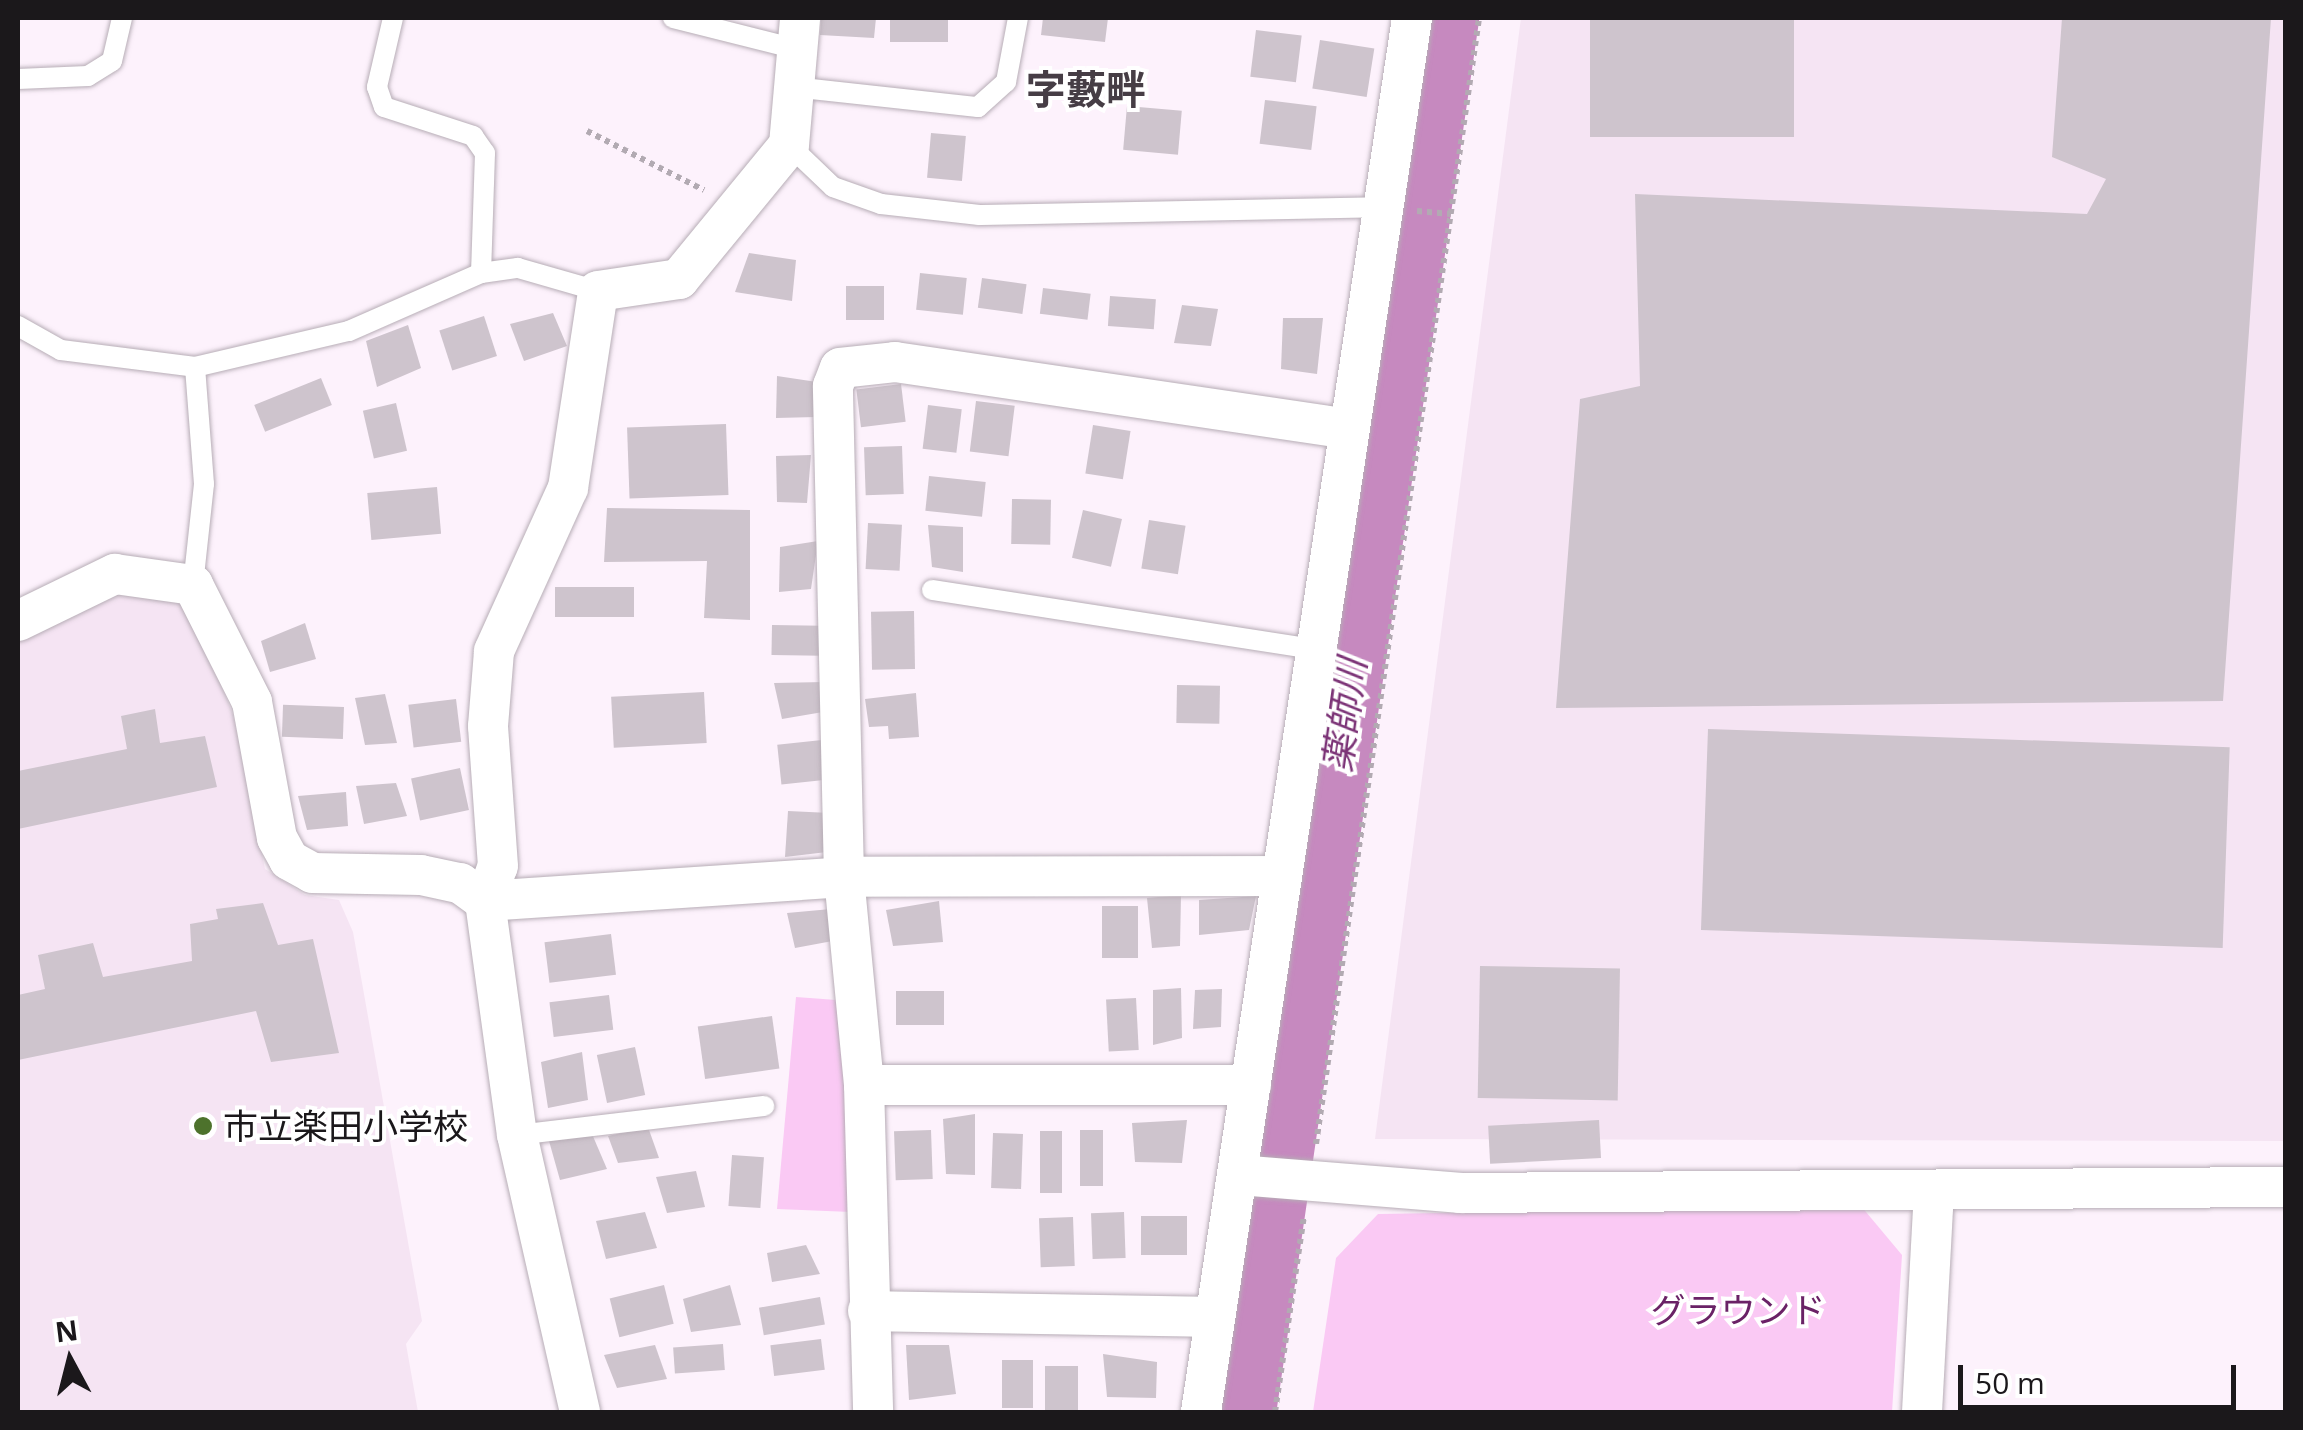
<!DOCTYPE html>
<meta charset="utf-8">
<style>
body{margin:0}
#map{position:relative;width:2303px;height:1430px;overflow:hidden;background:#fdf2fc;font-family:"Open Sans","Noto Sans JP",sans-serif}
div>[style]{position:absolute}
[style*='--x']{left:calc(var(--x)*1px);top:calc(var(--y)*1px);width:calc(var(--w)*1px);rotate:calc(var(--a)*1deg)}
.built>*{inset:0;background:#f5e4f3}
.green>*{inset:0;background:#fac9f4}
.river>*{height:68px;margin:-34px;padding:0 34px;transform-origin:34px;border-radius:34px;background:#c689bf}
.building>*{inset:0;background:#cec4cd;transform-origin:0 0}
.path>*{height:6px;margin-top:-3px;transform-origin:0;background:repeating-linear-gradient(90deg,#b2aab2 0 5px,transparent 0 10px)}
.roads{filter:drop-shadow(0 0 2px #b7adb6) drop-shadow(0 0 2px #b7adb6)}
.service>*{height:20px;margin:-10px;padding:0 10px;transform-origin:10px;border-radius:10px;background:#fff}
.minor>*{height:40px;margin:-20px;padding:0 20px;transform-origin:20px;border-radius:20px;background:#fff}
.dots>*{width:28px;height:28px;translate:-50% -50%;box-sizing:border-box;border:5px solid #fff;border-radius:50%}
span{translate:-50% -50%;white-space:nowrap;text-align:center;line-height:1.15;-webkit-text-stroke:8px #fff;paint-order:stroke}
.poi-label{font-size:35px;color:#1b181b}
.left{translate:0 -50%;text-align:left}
.park-label{font-size:35px;color:#6a2266}
.water-label{font-size:38px;color:#7c3477;font-style:italic}
.quarter-label{font-size:40px;color:#463d45;font-weight:700}
.frame{position:absolute;inset:0;border:20px solid #1b181b;pointer-events:none}
.north{position:absolute;left:20px;top:1310px;width:100px;height:100px;-webkit-text-stroke:8px #fff;paint-order:stroke;rotate:353deg;font-size:28px;font-weight:700;line-height:40px;text-align:center;color:#1b181b}
.north::after{content:'';display:block;margin:auto;width:35px;height:45px;background:#1b181b;clip-path:polygon(50% 0,100% 100%,50% 72%,0 100%)}
.scale{position:absolute;left:1958px;top:1365px;width:278px;height:45px;box-sizing:border-box;border:5px solid #1b181b;border-top:0;padding-left:12px;font-size:30px;line-height:35px;white-space:nowrap;color:#1b181b;-webkit-text-stroke:8px #fff;paint-order:stroke}
</style>
<div id="map">
<div class="built">
<i style="clip-path:polygon(1521px 18px,2285px 18px,2285px 1141px,1375px 1139px)"></i>
<i style="clip-path:polygon(111px 593px,174px 596px,196px 622px,233px 715px,265px 869px,305px 895px,339px 900px,353px 932px,422px 1321px,406px 1344px,418px 1412px,18px 1412px,18px 642px)"></i>
</div>
<div class="green">
<i style="clip-path:polygon(796px 997px,850px 1001px,851px 1212px,777px 1209px)"></i>
<i style="clip-path:polygon(1861px 1206px,1902px 1255px,1892px 1412px,1313px 1412px,1336px 1258px,1378px 1214px)"></i>
</div>
<div class="river">
<i style="--x:1242;--y:1412;--w:1409;--a:-81.71"></i>
</div>
<div class="building">
<i style="clip-path:polygon(821px 18px,876px 18px,874px 38px,820px 35px)"></i>
<i style="left:890px;top:18px;width:58px;height:24px"></i>
<i style="clip-path:polygon(1043px 18px,1108px 18px,1105px 42px,1041px 35px)"></i>
<i style="left:1590px;top:18px;width:204px;height:119px"></i>
<i style="clip-path:polygon(2062px 18px,2271px 18px,2223px 701px,1556px 708px,1580px 399px,1640px 386px,1635px 194px,2087px 214px,2106px 179px,2052px 157px)"></i>
<i style="left:1256px;top:30px;width:46px;height:47px;rotate:7deg"></i>
<i style="left:1320px;top:40px;width:55px;height:49px;rotate:9deg"></i>
<i style="left:1265px;top:100px;width:52px;height:44px;rotate:7deg"></i>
<i style="left:1127px;top:106px;width:55px;height:44px;rotate:5deg"></i>
<i style="left:931px;top:133px;width:35px;height:45px;rotate:5deg"></i>
<i style="clip-path:polygon(749px 253px,796px 260px,792px 301px,735px 292px)"></i>
<i style="left:920px;top:273px;width:47px;height:37px;rotate:6deg"></i>
<i style="left:982px;top:278px;width:45px;height:30px;rotate:8deg"></i>
<i style="left:846px;top:286px;width:38px;height:34px"></i>
<i style="left:1043px;top:288px;width:48px;height:26px;rotate:7deg"></i>
<i style="left:1110px;top:296px;width:46px;height:30px;rotate:4deg"></i>
<i style="clip-path:polygon(1182px 305px,1218px 309px,1211px 346px,1174px 343px)"></i>
<i style="clip-path:polygon(553px 313px,567px 346px,524px 361px,510px 324px)"></i>
<i style="left:484px;top:316px;width:42px;height:47px;rotate:72deg"></i>
<i style="clip-path:polygon(1283px 318px,1323px 318px,1317px 374px,1281px 369px)"></i>
<i style="clip-path:polygon(408px 325px,421px 368px,377px 387px,366px 341px)"></i>
<i style="clip-path:polygon(777px 376px,817px 382px,816px 417px,776px 418px)"></i>
<i style="left:321px;top:378px;width:29px;height:72px;rotate:68deg"></i>
<i style="left:901px;top:384px;width:38px;height:45px;rotate:83deg"></i>
<i style="left:976px;top:401px;width:39px;height:51px;rotate:7deg"></i>
<i style="left:396px;top:403px;width:49px;height:34px;rotate:77deg"></i>
<i style="left:928px;top:405px;width:34px;height:44px;rotate:7deg"></i>
<i style="left:726px;top:424px;width:71px;height:99px;rotate:88deg"></i>
<i style="left:1093px;top:425px;width:38px;height:49px;rotate:9deg"></i>
<i style="left:902px;top:446px;width:48px;height:38px;rotate:88deg"></i>
<i style="clip-path:polygon(811px 455px,807px 503px,777px 502px,776px 456px)"></i>
<i style="left:929px;top:476px;width:57px;height:35px;rotate:6deg"></i>
<i style="left:437px;top:487px;width:47px;height:70px;rotate:85deg"></i>
<i style="left:1012px;top:499px;width:39px;height:45px;rotate:1deg"></i>
<i style="clip-path:polygon(607px 508px,750px 510px,750px 620px,704px 618px,707px 561px,604px 562px)"></i>
<i style="left:1083px;top:510px;width:40px;height:49px;rotate:13deg"></i>
<i style="left:1149px;top:520px;width:37px;height:49px;rotate:9deg"></i>
<i style="left:868px;top:523px;width:34px;height:46px;rotate:3deg"></i>
<i style="clip-path:polygon(928px 525px,963px 527px,963px 572px,932px 567px)"></i>
<i style="clip-path:polygon(818px 541px,811px 589px,779px 592px,780px 547px)"></i>
<i style="left:634px;top:587px;width:30px;height:79px;rotate:90deg"></i>
<i style="left:914px;top:611px;width:58px;height:43px;rotate:89deg"></i>
<i style="clip-path:polygon(305px 623px,316px 659px,270px 672px,261px 641px)"></i>
<i style="left:772px;top:625px;width:50px;height:30px;rotate:1deg"></i>
<i style="clip-path:polygon(824px 682px,823px 712px,782px 719px,774px 683px)"></i>
<i style="left:1177px;top:685px;width:43px;height:38px;rotate:1deg"></i>
<i style="left:704px;top:692px;width:51px;height:93px;rotate:87deg"></i>
<i style="clip-path:polygon(916px 693px,919px 737px,889px 739px,888px 726px,869px 727px,865px 699px)"></i>
<i style="clip-path:polygon(385px 694px,397px 743px,365px 745px,355px 698px)"></i>
<i style="left:456px;top:699px;width:43px;height:48px;rotate:83deg"></i>
<i style="left:344px;top:707px;width:32px;height:61px;rotate:92deg"></i>
<i style="clip-path:polygon(155px 709px,160px 743px,205px 736px,217px 787px,18px 829px,18px 771px,127px 749px,121px 716px)"></i>
<i style="left:1708px;top:729px;width:522px;height:201px;rotate:2deg"></i>
<i style="left:822px;top:740px;width:40px;height:45px;rotate:84deg"></i>
<i style="left:460px;top:768px;width:43px;height:50px;rotate:78deg"></i>
<i style="clip-path:polygon(396px 783px,407px 816px,364px 824px,356px 786px)"></i>
<i style="clip-path:polygon(346px 792px,348px 826px,307px 830px,298px 796px)"></i>
<i style="clip-path:polygon(788px 811px,830px 813px,827px 852px,785px 857px)"></i>
<i style="clip-path:polygon(1181px 895px,1180px 946px,1152px 948px,1147px 898px)"></i>
<i style="clip-path:polygon(1256px 896px,1249px 930px,1199px 935px,1199px 900px)"></i>
<i style="clip-path:polygon(939px 901px,943px 942px,893px 946px,886px 910px)"></i>
<i style="clip-path:polygon(263px 903px,278px 945px,313px 939px,339px 1053px,271px 1062px,256px 1011px,18px 1060px,18px 995px,45px 989px,38px 955px,93px 943px,103px 977px,192px 961px,190px 924px,218px 919px,216px 909px)"></i>
<i style="left:1102px;top:906px;width:36px;height:52px"></i>
<i style="clip-path:polygon(831px 909px,838px 940px,795px 948px,787px 913px)"></i>
<i style="left:611px;top:934px;width:41px;height:67px;rotate:83deg"></i>
<i style="left:1480px;top:966px;width:140px;height:132px;rotate:1deg"></i>
<i style="clip-path:polygon(1181px 988px,1182px 1038px,1153px 1045px,1153px 990px)"></i>
<i style="clip-path:polygon(1222px 989px,1221px 1027px,1193px 1029px,1195px 990px)"></i>
<i style="left:944px;top:991px;width:34px;height:48px;rotate:90deg"></i>
<i style="left:609px;top:995px;width:35px;height:60px;rotate:83deg"></i>
<i style="left:1136px;top:998px;width:52px;height:30px;rotate:87deg"></i>
<i style="left:772px;top:1016px;width:53px;height:75px;rotate:82deg"></i>
<i style="left:635px;top:1047px;width:49px;height:39px;rotate:78deg"></i>
<i style="clip-path:polygon(582px 1052px,588px 1100px,548px 1108px,541px 1062px)"></i>
<i style="clip-path:polygon(975px 1114px,975px 1175px,946px 1174px,943px 1119px)"></i>
<i style="clip-path:polygon(1187px 1120px,1182px 1163px,1135px 1162px,1132px 1123px)"></i>
<i style="left:1599px;top:1120px;width:38px;height:111px;rotate:87deg"></i>
<i style="clip-path:polygon(648px 1127px,659px 1158px,618px 1163px,608px 1136px)"></i>
<i style="left:931px;top:1130px;width:49px;height:37px;rotate:88deg"></i>
<i style="left:1103px;top:1130px;width:56px;height:23px;rotate:90deg"></i>
<i style="left:1062px;top:1131px;width:62px;height:22px;rotate:90deg"></i>
<i style="left:993px;top:1133px;width:30px;height:55px;rotate:2deg"></i>
<i style="clip-path:polygon(592px 1134px,607px 1169px,560px 1180px,549px 1141px)"></i>
<i style="left:732px;top:1155px;width:32px;height:51px;rotate:4deg"></i>
<i style="clip-path:polygon(696px 1171px,705px 1207px,667px 1213px,656px 1177px)"></i>
<i style="clip-path:polygon(645px 1212px,657px 1248px,606px 1259px,596px 1221px)"></i>
<i style="left:1124px;top:1212px;width:46px;height:33px;rotate:88deg"></i>
<i style="left:1141px;top:1216px;width:46px;height:39px"></i>
<i style="left:1073px;top:1217px;width:49px;height:34px;rotate:88deg"></i>
<i style="clip-path:polygon(806px 1245px,820px 1274px,772px 1282px,767px 1253px)"></i>
<i style="left:664px;top:1285px;width:40px;height:56px;rotate:76deg"></i>
<i style="clip-path:polygon(730px 1285px,741px 1325px,691px 1332px,683px 1299px)"></i>
<i style="left:820px;top:1297px;width:28px;height:62px;rotate:80deg"></i>
<i style="left:821px;top:1339px;width:31px;height:51px;rotate:83deg"></i>
<i style="left:723px;top:1344px;width:26px;height:50px;rotate:86deg"></i>
<i style="clip-path:polygon(655px 1345px,667px 1379px,617px 1388px,604px 1355px)"></i>
<i style="clip-path:polygon(906px 1345px,949px 1345px,956px 1394px,909px 1400px)"></i>
<i style="clip-path:polygon(1103px 1354px,1157px 1362px,1156px 1398px,1107px 1397px)"></i>
<i style="left:1033px;top:1360px;width:48px;height:31px;rotate:90deg"></i>
<i style="left:1045px;top:1366px;width:33px;height:46px"></i>
</div>
<div class="path">
<i style="--x:587;--y:131;--w:131;--a:26.8"></i>
<i style="--x:1417;--y:211;--w:34;--a:5"></i>
<i style="--x:1316;--y:1144;--w:1138;--a:-81.76"></i>
<i style="--x:1275;--y:1412;--w:198;--a:-81.6"></i>
</div>
<div class="roads">
<div class="service">
<i style="--x:393;--y:18;--w:71;--a:103.1"></i>
<i style="--x:377;--y:87;--w:21;--a:71"></i>
<i style="--x:384;--y:107;--w:94;--a:18"></i>
<i style="--x:473;--y:136;--w:21;--a:55"></i>
<i style="--x:485;--y:153;--w:120;--a:91.9"></i>
<i style="--x:673;--y:18;--w:127;--a:14.1"></i>
<i style="--x:18;--y:79;--w:70;--a:-2.5"></i>
<i style="--x:88;--y:76;--w:28;--a:-32"></i>
<i style="--x:112;--y:61;--w:44;--a:-76.9"></i>
<i style="--x:793;--y:87;--w:186;--a:6.2"></i>
<i style="--x:978;--y:107;--w:38;--a:-42"></i>
<i style="--x:1006;--y:82;--w:65;--a:-79.4"></i>
<i style="--x:789;--y:145;--w:61;--a:43.7"></i>
<i style="--x:833;--y:187;--w:51;--a:19.5"></i>
<i style="--x:881;--y:204;--w:99;--a:6.4"></i>
<i style="--x:979;--y:215;--w:402;--a:-1.1"></i>
<i style="--x:18;--y:326;--w:49;--a:29.2"></i>
<i style="--x:61;--y:350;--w:135;--a:7.2"></i>
<i style="--x:195;--y:367;--w:117;--a:85.6"></i>
<i style="--x:204;--y:484;--w:102;--a:96.2"></i>
<i style="--x:195;--y:367;--w:158;--a:-13.2"></i>
<i style="--x:349;--y:331;--w:144;--a:-23.7"></i>
<i style="--x:481;--y:273;--w:37;--a:-8"></i>
<i style="--x:518;--y:268;--w:83;--a:16"></i>
<i style="--x:932;--y:590;--w:388;--a:8.8"></i>
<i style="--x:517;--y:1135;--w:249;--a:-6.7"></i>
</div>
<div class="minor">
<i style="--x:18;--y:621;--w:108;--a:-25.9"></i>
<i style="--x:115;--y:574;--w:79;--a:8"></i>
<i style="--x:193;--y:585;--w:131;--a:63.2"></i>
<i style="--x:252;--y:702;--w:138;--a:79.6"></i>
<i style="--x:277;--y:838;--w:25;--a:61"></i>
<i style="--x:289;--y:860;--w:26;--a:29"></i>
<i style="--x:312;--y:873;--w:109;--a:1.1"></i>
<i style="--x:421;--y:875;--w:40;--a:12"></i>
<i style="--x:460;--y:883;--w:31;--a:36"></i>
<i style="--x:485;--y:901;--w:360;--a:-3.8"></i>
<i style="--x:844;--y:877;--w:209;--a:84.5"></i>
<i style="--x:864;--y:1085;--w:327;--a:88.4"></i>
<i style="--x:1278;--y:876;--w:434;--a:179.9"></i>
<i style="--x:844;--y:877;--w:491;--a:-91.3"></i>
<i style="--x:833;--y:386;--w:19;--a:-69"></i>
<i style="--x:840;--y:368;--w:55;--a:-6.2"></i>
<i style="--x:895;--y:362;--w:457;--a:8.4"></i>
<i style="--x:864;--y:1085;--w:387;--a:0"></i>
<i style="--x:1238;--y:1175;--w:223;--a:4.6"></i>
<i style="--x:1460;--y:1193;--w:826;--a:-0.42"></i>
<i style="--x:868;--y:1311;--w:345;--a:1"></i>
<i style="--x:580;--y:1412;--w:284;--a:-102.8"></i>
<i style="--x:517;--y:1135;--w:236;--a:-97.8"></i>
<i style="--x:485;--y:901;--w:37;--a:-70"></i>
<i style="--x:498;--y:866;--w:140;--a:-94.1"></i>
<i style="--x:488;--y:726;--w:75;--a:-85.4"></i>
<i style="--x:494;--y:651;--w:179;--a:-65.6"></i>
<i style="--x:568;--y:488;--w:199;--a:-81.3"></i>
<i style="--x:598;--y:291;--w:82;--a:-8.4"></i>
<i style="--x:679;--y:279;--w:173;--a:-50.6"></i>
<i style="--x:789;--y:145;--w:127;--a:-85"></i>
<i style="--x:1201;--y:1412;--w:1410;--a:-81.39"></i>
<i style="--x:1922;--y:1412;--w:222;--a:-86.9"></i>
</div>
</div>
<div class="dots">
<i style="left:203px;top:1126px;background:#4d722c"></i>
</div>
<div class="poi-label">
<span class="left" style="left:223px;top:1126px">市立楽田小学校</span>
</div>
<div class="park-label">
<span style="left:1738px;top:1310px">グラウンド</span>
</div>
<div class="water-label">
<span style="left:1344px;top:715px;rotate:-82deg">薬師川</span>
</div>
<div class="quarter-label">
<span style="left:1086px;top:89px">字藪畔</span>
</div>
<div class="frame"></div>
<div class="north">N</div>
<div class="scale">50 m</div>
</div>
